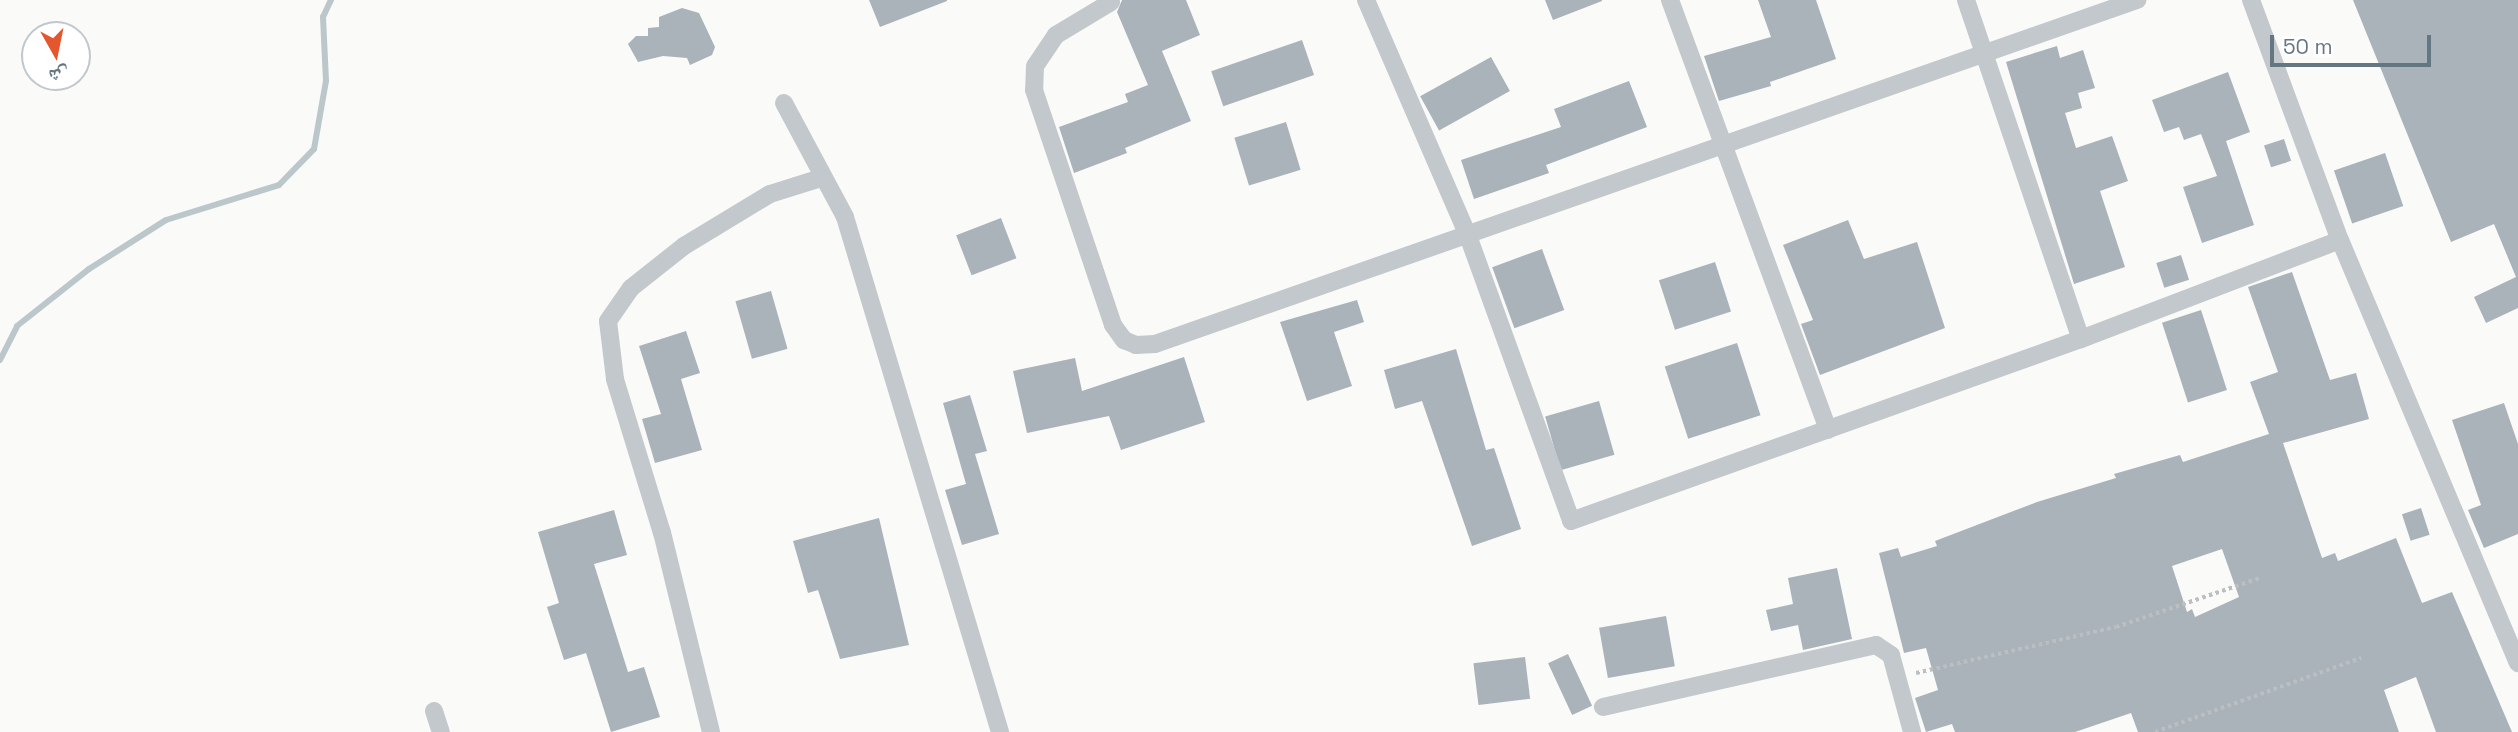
<!DOCTYPE html>
<meta charset="utf-8">
<style>
body{margin:0}
#map{position:relative;width:2518px;height:732px;overflow:hidden;background:#fafaf8;font-family:"Space Grotesk","Noto Naskh Arabic",sans-serif}
div>[style]{position:absolute}
[style*='--x']{left:calc(var(--x)*1px);top:calc(var(--y)*1px);width:calc(var(--w)*1px);rotate:calc(var(--a)*1deg)}
.stream>*{height:6px;margin:-3px;padding:0 3px;transform-origin:3px;border-radius:3px;background:#bbc7cb}
.building>*{inset:0;background:#aab3b9;transform-origin:0 0}
.path>*{height:3.5px;margin-top:-1.75px;transform-origin:0;background:repeating-linear-gradient(90deg,#bbbfc2 0 3.5px,transparent 0 7px)}
.street>*{height:18px;margin:-9px;padding:0 9px;transform-origin:9px;border-radius:9px;background:#c3c8cc}
span{translate:-50% -50%;white-space:nowrap;text-align:center;line-height:1.15;-webkit-text-stroke:7px #fff;paint-order:stroke}
.north{position:absolute;left:21px;top:21px;width:70px;height:70px;box-sizing:border-box;background:#fff;border:2px solid #c1c8cd;border-radius:50%;rotate:171deg;font-size:19px;font-weight:700;line-height:28px;text-align:center;color:#657683}
.north::after{content:'';display:block;margin:auto;width:24px;height:32px;background:#e4572e;clip-path:polygon(50% 0,100% 100%,50% 72%,0 100%)}
.scale{position:absolute;left:2270px;top:35px;width:161px;height:32px;box-sizing:border-box;border:4px solid #657683;border-top:0;padding-left:9px;font-size:21px;line-height:24px;white-space:nowrap;color:#657683;-webkit-text-stroke:5px #fff;paint-order:stroke}
</style>
<div id="map">
<div class="stream">
<i style="--x:0;--y:360;--w:38;--a:-63"></i>
<i style="--x:17;--y:326;--w:92;--a:-38.4"></i>
<i style="--x:89;--y:269;--w:91;--a:-32.5"></i>
<i style="--x:166;--y:220;--w:118;--a:-17.2"></i>
<i style="--x:279;--y:185;--w:50;--a:-45.8"></i>
<i style="--x:314;--y:149;--w:69;--a:-80"></i>
<i style="--x:326;--y:81;--w:64;--a:-92.7"></i>
<i style="--x:323;--y:17;--w:19;--a:-65"></i>
</div>
<div class="building">
<i style="clip-path:polygon(869px 0,947px 0,947px 1px,880px 27px)"></i>
<i style="clip-path:polygon(1122px 0,1186px 0,1200px 35px,1162px 51px,1191px 121px,1125px 148px,1127px 153px,1074px 173px,1059px 127px,1128px 102px,1125px 94px,1148px 85px,1117px 12px)"></i>
<i style="clip-path:polygon(1545px 0,1602px 0,1602px 1px,1553px 20px)"></i>
<i style="clip-path:polygon(1758px 0,1816px 0,1836px 59px,1770px 82px,1771px 86px,1719px 101px,1704px 56px,1771px 37px)"></i>
<i style="clip-path:polygon(2353px 0,2518px 0,2518px 308px,2486px 323px,2474px 297px,2516px 277px,2494px 224px,2451px 242px)"></i>
<i style="clip-path:polygon(682px 8px,699px 13px,715px 47px,712px 55px,690px 65px,687px 58px,663px 56px,638px 62px,628px 44px,636px 36px,648px 36px,648px 28px,659px 27px,659px 17px)"></i>
<i style="left:1302px;top:40px;width:37px;height:96px;rotate:71deg"></i>
<i style="clip-path:polygon(2057px 46px,2060px 58px,2083px 50px,2095px 88px,2078px 93px,2082px 108px,2065px 113px,2076px 148px,2112px 136px,2128px 181px,2100px 191px,2125px 267px,2074px 284px,2006px 62px)"></i>
<i style="left:1491px;top:57px;width:39px;height:81px;rotate:61deg"></i>
<i style="clip-path:polygon(2228px 72px,2250px 132px,2226px 141px,2254px 225px,2202px 243px,2183px 187px,2217px 176px,2201px 134px,2184px 140px,2179px 127px,2164px 132px,2152px 100px)"></i>
<i style="clip-path:polygon(1629px 81px,1647px 127px,1546px 165px,1549px 173px,1474px 199px,1461px 160px,1561px 127px,1554px 109px)"></i>
<i style="left:1286px;top:122px;width:50px;height:54px;rotate:73deg"></i>
<i style="left:2284px;top:139px;width:23px;height:21px;rotate:72deg"></i>
<i style="left:2385px;top:153px;width:56px;height:54px;rotate:71deg"></i>
<i style="left:1001px;top:218px;width:43px;height:48px;rotate:69deg"></i>
<i style="clip-path:polygon(1848px 220px,1864px 259px,1917px 242px,1945px 328px,1820px 375px,1801px 324px,1813px 320px,1783px 245px)"></i>
<i style="left:1542px;top:249px;width:65px;height:53px;rotate:70deg"></i>
<i style="left:2181px;top:255px;width:26px;height:26px;rotate:72deg"></i>
<i style="left:1715px;top:262px;width:52px;height:59px;rotate:72deg"></i>
<i style="clip-path:polygon(evenodd,2292px 272px,2330px 380px,2356px 373px,2369px 419px,2283px 443px,2322px 558px,2335px 553px,2338px 561px,2396px 538px,2422px 603px,2452px 592px,2512px 732px,2436px 732px,2416px 677px,2384px 690px,2399px 732px,2138px 732px,2131px 713px,2075px 732px,1955px 732px,1952px 724px,1926px 732px,1915px 698px,1938px 690px,1926px 648px,1904px 653px,1879px 553px,1898px 548px,1901px 557px,1937px 546px,1935px 541px,2037px 502px,2116px 478px,2114px 474px,2180px 455px,2183px 462px,2269px 434px,2250px 382px,2278px 372px,2248px 287px,2292px 272px,2222px 549px,2239px 597px,2195px 617px,2192px 609px,2187px 612px,2172px 566px,2222px 549px)"></i>
<i style="left:771px;top:291px;width:60px;height:37px;rotate:74deg"></i>
<i style="clip-path:polygon(1357px 300px,1364px 322px,1334px 332px,1352px 386px,1307px 401px,1280px 322px)"></i>
<i style="left:2201px;top:310px;width:84px;height:41px;rotate:72deg"></i>
<i style="clip-path:polygon(686px 331px,700px 373px,681px 379px,702px 450px,655px 463px,642px 419px,661px 414px,639px 346px)"></i>
<i style="left:1737px;top:343px;width:76px;height:76px;rotate:72deg"></i>
<i style="clip-path:polygon(1456px 349px,1486px 450px,1494px 448px,1521px 529px,1472px 546px,1422px 401px,1395px 409px,1384px 370px)"></i>
<i style="clip-path:polygon(1184px 357px,1205px 422px,1121px 450px,1109px 416px,1027px 433px,1013px 371px,1075px 358px,1082px 391px)"></i>
<i style="clip-path:polygon(970px 395px,987px 451px,975px 454px,999px 534px,962px 545px,945px 490px,966px 484px,943px 403px)"></i>
<i style="left:1599px;top:401px;width:56px;height:56px;rotate:74deg"></i>
<i style="clip-path:polygon(2504px 403px,2518px 444px,2518px 534px,2484px 548px,2468px 510px,2481px 505px,2452px 420px)"></i>
<i style="left:2421px;top:508px;width:28px;height:20px;rotate:72deg"></i>
<i style="clip-path:polygon(614px 510px,627px 555px,594px 564px,628px 672px,644px 667px,660px 717px,611px 732px,586px 653px,564px 660px,547px 607px,559px 603px,538px 532px)"></i>
<i style="clip-path:polygon(879px 518px,909px 645px,840px 659px,818px 590px,808px 593px,793px 541px)"></i>
<i style="clip-path:polygon(1837px 568px,1852px 639px,1803px 650px,1798px 625px,1771px 631px,1766px 610px,1793px 604px,1788px 578px)"></i>
<i style="left:1666px;top:616px;width:51px;height:68px;rotate:80deg"></i>
<i style="left:1568px;top:654px;width:57px;height:22px;rotate:65deg"></i>
<i style="left:1525px;top:657px;width:42px;height:52px;rotate:83deg"></i>
</div>
<div class="path">
<i style="--x:1916;--y:673;--w:205;--a:-13"></i>
<i style="--x:2116;--y:627;--w:152;--a:-18.8"></i>
<i style="--x:2155;--y:732;--w:219;--a:-19.8"></i>
</div>
<div class="street">
<i style="--x:1366;--y:0;--w:254;--a:66.6"></i>
<i style="--x:1467;--y:233;--w:306;--a:70.1"></i>
<i style="--x:1571;--y:521;--w:542;--a:-19.64"></i>
<i style="--x:2081;--y:339;--w:277;--a:-20.9"></i>
<i style="--x:1670;--y:0;--w:458;--a:69.8"></i>
<i style="--x:1966;--y:0;--w:358;--a:71.3"></i>
<i style="--x:2251;--y:0;--w:256;--a:69.7"></i>
<i style="--x:2340;--y:240;--w:459;--a:67.2"></i>
<i style="--x:1111;--y:2;--w:64;--a:149"></i>
<i style="--x:1056;--y:35;--w:37;--a:124"></i>
<i style="--x:1035;--y:66;--w:24;--a:92"></i>
<i style="--x:1034;--y:90;--w:248;--a:71.4"></i>
<i style="--x:1113;--y:325;--w:19;--a:54"></i>
<i style="--x:1124;--y:340;--w:13;--a:23"></i>
<i style="--x:1136;--y:345;--w:19;--a:-3"></i>
<i style="--x:1155;--y:344;--w:1041;--a:-19.31"></i>
<i style="--x:784;--y:103;--w:129;--a:61.8"></i>
<i style="--x:845;--y:217;--w:538;--a:73.25"></i>
<i style="--x:1603;--y:707;--w:280;--a:-12.8"></i>
<i style="--x:1876;--y:645;--w:18;--a:34"></i>
<i style="--x:1891;--y:655;--w:80;--a:74.7"></i>
<i style="--x:434;--y:711;--w:22;--a:72"></i>
<i style="--x:711;--y:732;--w:205;--a:-103.8"></i>
<i style="--x:662;--y:533;--w:161;--a:-107"></i>
<i style="--x:615;--y:379;--w:58;--a:-96.9"></i>
<i style="--x:608;--y:321;--w:40;--a:-55.1"></i>
<i style="--x:631;--y:288;--w:68;--a:-38.4"></i>
<i style="--x:684;--y:246;--w:100;--a:-31.2"></i>
<i style="--x:770;--y:194;--w:53;--a:-17.4"></i>
</div>
<div class="north">ش</div>
<div class="scale">50 m</div>
</div>
